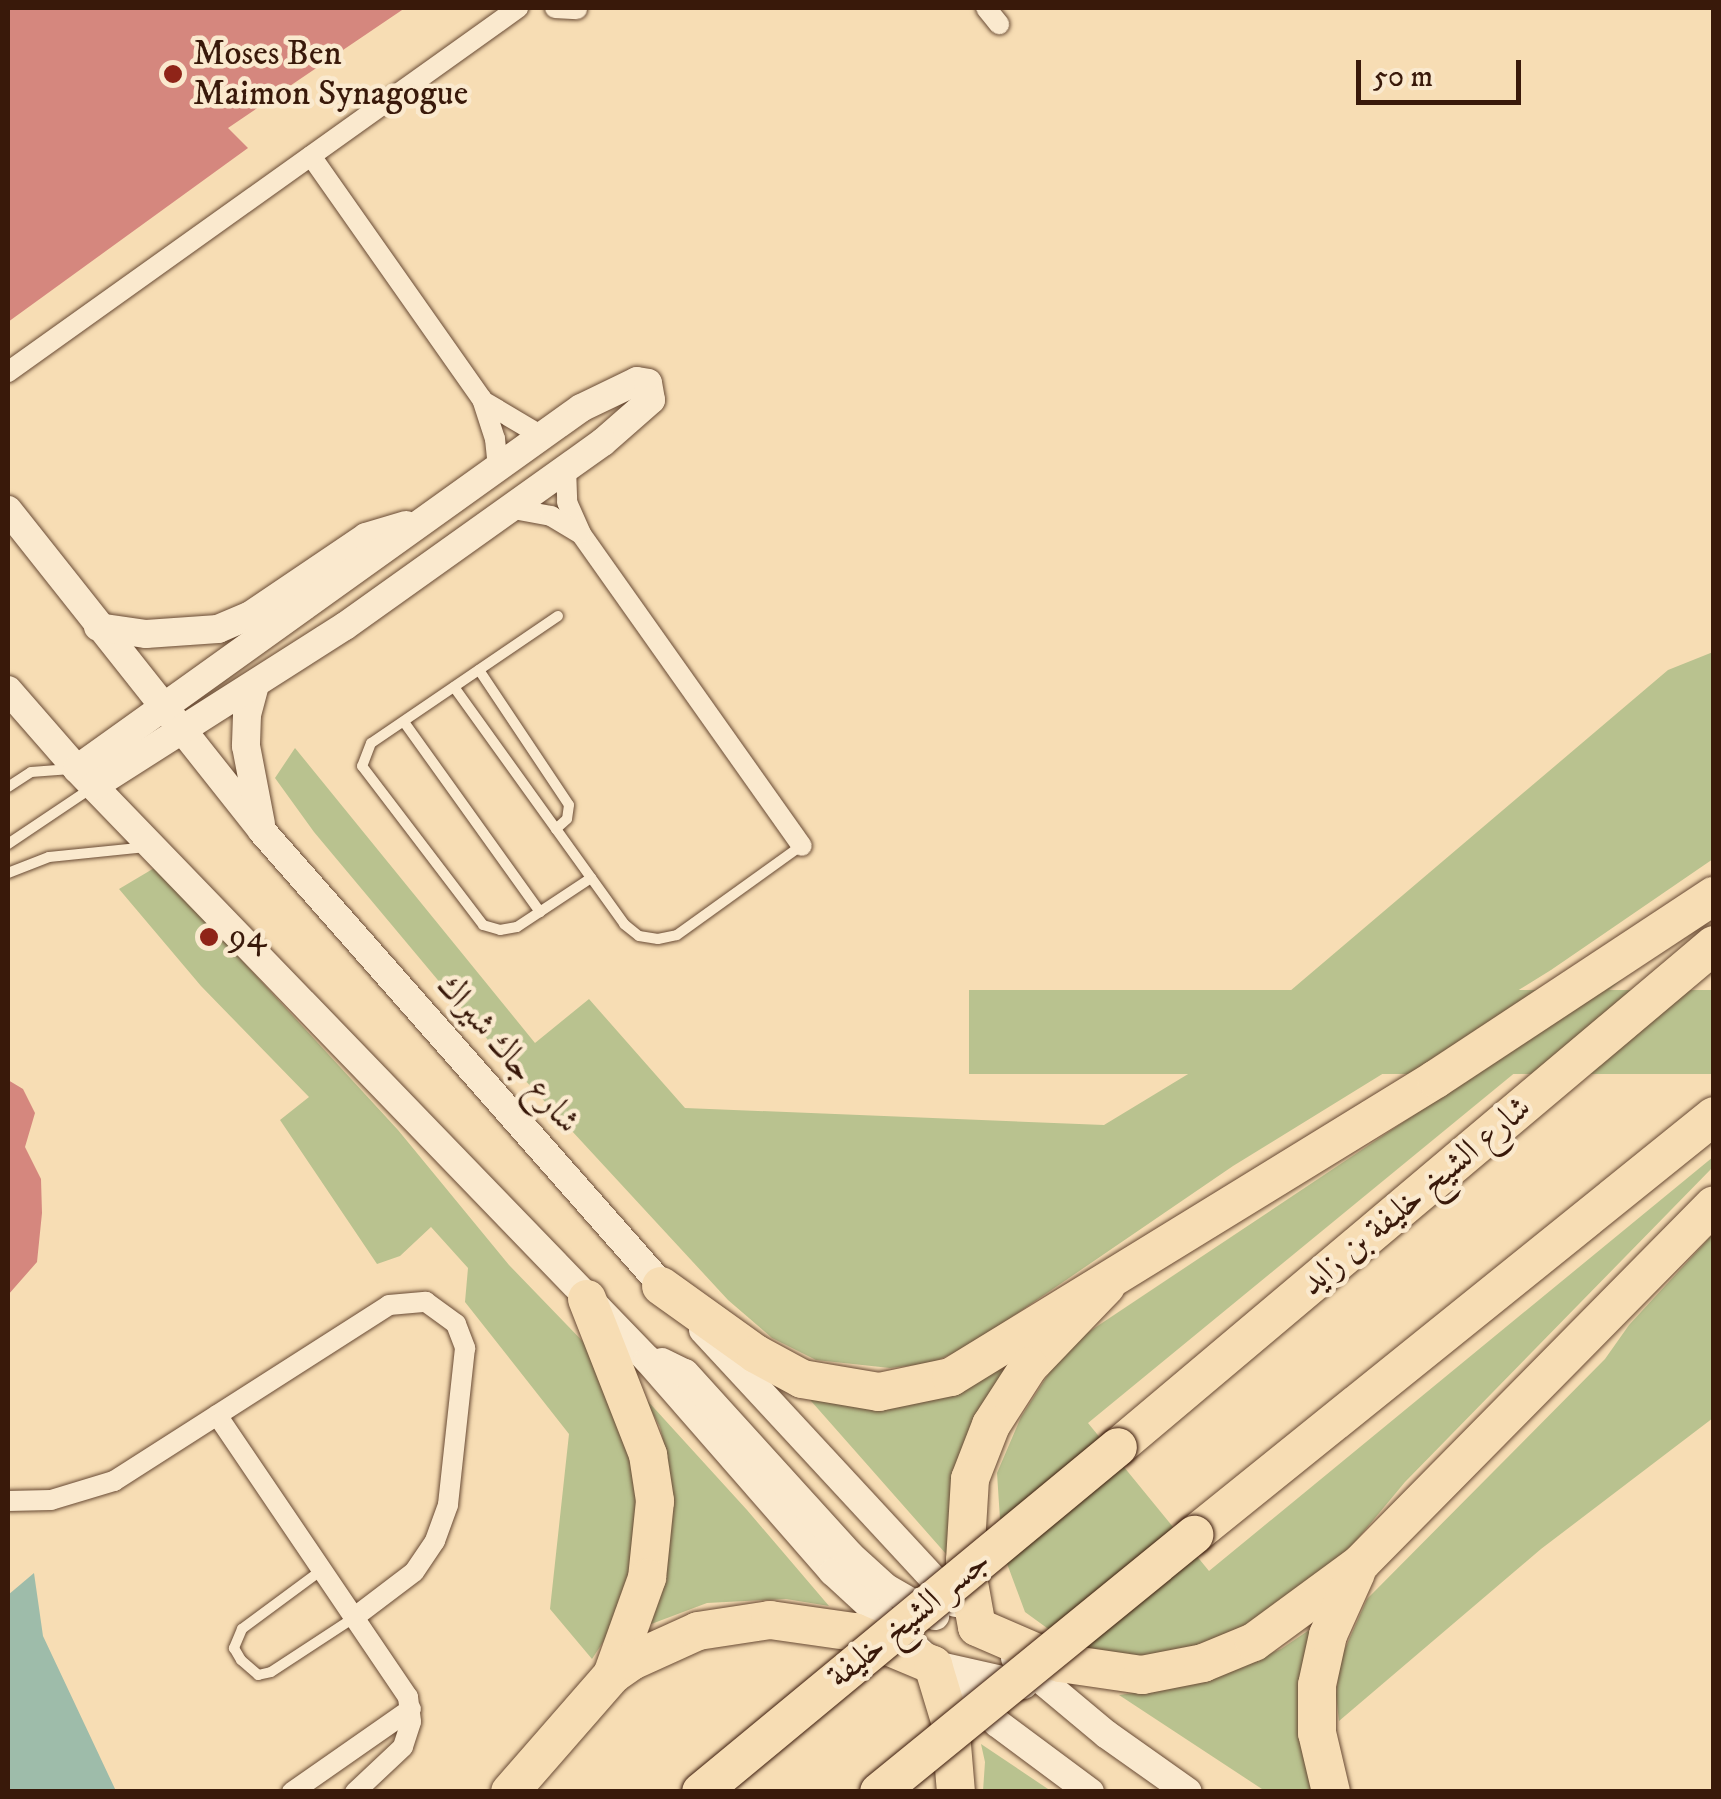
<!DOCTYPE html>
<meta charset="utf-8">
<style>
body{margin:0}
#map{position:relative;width:1721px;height:1799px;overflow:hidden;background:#f7ddb4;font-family:"IM FELL DW Pica",Amiri,serif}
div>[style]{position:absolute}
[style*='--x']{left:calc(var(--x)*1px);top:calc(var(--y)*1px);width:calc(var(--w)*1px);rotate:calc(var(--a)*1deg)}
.green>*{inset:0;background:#b9c28f;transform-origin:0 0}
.water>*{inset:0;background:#9ebcaa}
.building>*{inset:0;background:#d5877e}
.roads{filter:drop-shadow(0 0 2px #684a34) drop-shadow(0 0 2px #684a34)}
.lane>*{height:10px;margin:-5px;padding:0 5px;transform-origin:5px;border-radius:5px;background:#fae9ce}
.street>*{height:20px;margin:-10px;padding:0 10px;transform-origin:10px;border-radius:10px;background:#fae9ce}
.secondary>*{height:28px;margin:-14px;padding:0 14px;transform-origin:14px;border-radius:14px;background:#fae9ce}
.highway>*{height:38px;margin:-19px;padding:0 19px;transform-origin:19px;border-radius:19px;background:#f7ddb4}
.bridges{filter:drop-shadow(0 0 2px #39190a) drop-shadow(0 0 2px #39190a)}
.highway-bridge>*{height:38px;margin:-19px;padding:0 19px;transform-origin:19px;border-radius:19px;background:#f7ddb4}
.dots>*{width:28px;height:28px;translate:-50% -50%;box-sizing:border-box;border:5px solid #fae9ce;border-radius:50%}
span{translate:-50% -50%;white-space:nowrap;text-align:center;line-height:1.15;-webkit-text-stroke:9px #fae9ce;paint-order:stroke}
.poi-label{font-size:35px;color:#39190a}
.left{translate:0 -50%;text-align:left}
.street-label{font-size:35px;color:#39190a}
.frame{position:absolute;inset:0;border:10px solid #39190a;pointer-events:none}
.scale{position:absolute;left:1356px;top:60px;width:165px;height:45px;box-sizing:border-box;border:5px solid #39190a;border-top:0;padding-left:12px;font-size:30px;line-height:35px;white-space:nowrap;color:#39190a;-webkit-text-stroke:8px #fae9ce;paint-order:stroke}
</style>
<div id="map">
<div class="green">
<i style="clip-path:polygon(1713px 652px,1713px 859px,1551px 970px,1233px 1166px,968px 1347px,931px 1363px,890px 1368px,816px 1360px,772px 1338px,728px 1300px,488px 1040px,314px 832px,275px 778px,295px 748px,535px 1043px,589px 999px,685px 1108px,1104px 1125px,1203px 1065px,1668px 670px)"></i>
<i style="clip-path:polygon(156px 867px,398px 1130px,509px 1265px,594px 1353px,623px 1394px,649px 1519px,613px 1627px,592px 1659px,550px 1609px,569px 1434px,465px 1302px,468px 1268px,431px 1227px,400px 1256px,377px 1264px,280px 1120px,309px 1097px,201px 986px,119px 889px)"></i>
<i style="clip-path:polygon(1633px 969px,1517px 1071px,1088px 1423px,1209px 1571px,1713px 1157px,1713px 1167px,1405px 1482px,1325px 1578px,1287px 1608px,1192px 1654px,1095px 1663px,1025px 1612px,1002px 1550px,997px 1473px,1021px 1417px,1051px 1370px,1084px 1335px)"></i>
<i style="left:1713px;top:990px;width:84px;height:744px;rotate:90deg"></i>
<i style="clip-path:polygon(1713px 1234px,1713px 1418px,1541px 1549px,1339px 1721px,1336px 1695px,1340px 1660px,1367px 1599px,1605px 1359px,1629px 1325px)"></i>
<i style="clip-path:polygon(1017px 1353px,954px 1563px,804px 1393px,864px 1392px)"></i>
<i style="clip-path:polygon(644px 1397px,747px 1510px,829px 1606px,786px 1599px,707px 1603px,638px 1629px,666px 1453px,660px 1427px)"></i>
<i style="clip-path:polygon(1327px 1618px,1327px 1791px,1265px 1791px,1119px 1695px,1196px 1684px,1281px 1649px)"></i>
<i style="clip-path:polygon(981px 1744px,1051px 1791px,983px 1791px,985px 1762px)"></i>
</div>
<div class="water">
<i style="clip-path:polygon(34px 1573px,43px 1636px,116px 1791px,8px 1791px,8px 1595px)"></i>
</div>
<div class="building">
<i style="clip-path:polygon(8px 8px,405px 8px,228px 128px,248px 148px,8px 322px)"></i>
<i style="clip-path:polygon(8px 1080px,23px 1089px,35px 1113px,25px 1147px,41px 1179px,42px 1213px,37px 1262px,8px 1295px)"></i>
</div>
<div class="roads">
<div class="lane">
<i style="--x:558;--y:616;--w:226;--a:145.8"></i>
<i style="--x:371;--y:743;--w:25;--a:111"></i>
<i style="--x:362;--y:766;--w:200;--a:52.7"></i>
<i style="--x:483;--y:925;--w:18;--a:16"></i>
<i style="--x:500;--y:930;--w:17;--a:-10"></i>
<i style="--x:517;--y:927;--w:89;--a:-33.5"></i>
<i style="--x:479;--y:670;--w:162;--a:56.3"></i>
<i style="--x:569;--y:805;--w:14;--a:98"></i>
<i style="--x:567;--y:819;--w:15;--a:138"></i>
<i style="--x:454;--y:687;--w:292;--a:54.3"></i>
<i style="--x:624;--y:924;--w:19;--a:39"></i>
<i style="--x:639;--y:936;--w:19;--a:9"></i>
<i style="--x:658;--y:939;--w:19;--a:-12"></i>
<i style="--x:677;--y:935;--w:153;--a:-35.7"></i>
<i style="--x:404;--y:722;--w:234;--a:54.4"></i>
<i style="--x:8;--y:787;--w:27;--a:-33"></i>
<i style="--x:31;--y:772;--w:40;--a:-4.3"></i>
<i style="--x:8;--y:844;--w:99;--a:-33.9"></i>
<i style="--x:8;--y:873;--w:44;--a:-21.3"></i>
<i style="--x:49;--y:857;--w:100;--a:-5.8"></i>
<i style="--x:323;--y:1569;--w:101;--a:143.5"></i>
<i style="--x:242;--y:1629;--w:21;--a:113"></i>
<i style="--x:234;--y:1648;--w:14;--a:60"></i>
<i style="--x:241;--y:1660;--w:23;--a:41"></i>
<i style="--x:258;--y:1675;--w:13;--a:-13"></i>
<i style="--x:271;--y:1672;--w:100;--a:-33.2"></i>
</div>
<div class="street">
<i style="--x:555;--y:8;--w:22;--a:3"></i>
<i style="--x:986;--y:8;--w:21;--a:51"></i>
<i style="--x:311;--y:156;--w:297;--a:54.9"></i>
<i style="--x:482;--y:399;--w:42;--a:72"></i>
<i style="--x:495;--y:439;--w:28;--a:84"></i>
<i style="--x:8;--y:372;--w:627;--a:-35.52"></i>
<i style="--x:483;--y:401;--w:69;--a:30.7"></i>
<i style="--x:566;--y:467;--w:35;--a:88"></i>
<i style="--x:567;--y:502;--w:35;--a:66"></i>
<i style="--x:581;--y:534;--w:382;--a:54.7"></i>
<i style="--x:508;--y:508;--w:44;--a:10.5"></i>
<i style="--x:551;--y:516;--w:33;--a:31"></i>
<i style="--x:217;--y:1415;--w:341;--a:55.9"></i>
<i style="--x:408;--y:1697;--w:25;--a:83"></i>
<i style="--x:411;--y:1722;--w:26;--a:108"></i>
<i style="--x:403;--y:1747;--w:66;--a:136.8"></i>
<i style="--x:8;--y:1501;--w:43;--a:-1.3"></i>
<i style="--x:51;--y:1500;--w:66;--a:-16.8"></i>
<i style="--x:114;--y:1481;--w:326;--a:-32.6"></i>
<i style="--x:389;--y:1305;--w:37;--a:-5"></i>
<i style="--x:426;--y:1302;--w:37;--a:36"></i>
<i style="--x:456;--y:1324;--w:26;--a:69"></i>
<i style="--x:465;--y:1348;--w:158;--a:96.2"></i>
<i style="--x:448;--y:1505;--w:38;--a:110"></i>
<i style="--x:435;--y:1541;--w:37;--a:124"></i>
<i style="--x:414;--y:1572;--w:73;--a:142.8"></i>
<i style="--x:292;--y:1792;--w:145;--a:-34.9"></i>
</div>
<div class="secondary">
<i style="--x:8;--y:510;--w:409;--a:51.6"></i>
<i style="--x:262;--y:831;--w:624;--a:48.64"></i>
<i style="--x:98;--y:627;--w:49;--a:8.3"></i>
<i style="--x:146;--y:634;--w:72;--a:-4"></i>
<i style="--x:218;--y:629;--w:34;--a:-23"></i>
<i style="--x:249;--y:616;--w:141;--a:-34"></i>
<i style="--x:366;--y:537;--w:42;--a:-16.7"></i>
<i style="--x:255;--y:685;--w:31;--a:105"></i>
<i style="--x:247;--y:715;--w:31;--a:92"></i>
<i style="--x:246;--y:746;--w:79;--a:79.1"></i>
<i style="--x:8;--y:690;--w:105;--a:48.9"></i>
<i style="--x:77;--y:769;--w:822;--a:45.99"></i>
<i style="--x:648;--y:1360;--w:281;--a:48.9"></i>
<i style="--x:833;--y:1572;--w:223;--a:42.6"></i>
<i style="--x:997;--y:1723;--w:116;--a:36.6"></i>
<i style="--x:77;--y:769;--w:620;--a:-35.61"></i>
<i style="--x:581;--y:408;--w:62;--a:-25.7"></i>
<i style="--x:637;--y:381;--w:11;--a:10"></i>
<i style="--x:648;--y:383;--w:17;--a:80"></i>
<i style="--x:651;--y:400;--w:64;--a:138.8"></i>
<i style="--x:603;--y:442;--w:317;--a:144.5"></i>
<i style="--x:345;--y:626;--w:298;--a:147.5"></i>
<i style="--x:703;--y:1330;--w:372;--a:47.2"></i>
<i style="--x:662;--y:1362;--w:25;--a:26"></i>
<i style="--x:685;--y:1373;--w:246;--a:47.8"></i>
<i style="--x:850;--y:1555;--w:47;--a:42.4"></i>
<i style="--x:885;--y:1587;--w:58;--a:30.1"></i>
<i style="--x:1015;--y:1658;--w:119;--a:39.9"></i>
<i style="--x:1106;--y:1734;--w:100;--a:35.3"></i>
<i style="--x:935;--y:1665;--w:91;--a:12.7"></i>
</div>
<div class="highway">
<i style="--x:661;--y:1286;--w:117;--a:35.6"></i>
<i style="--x:756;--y:1354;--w:52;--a:28.5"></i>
<i style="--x:802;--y:1379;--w:78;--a:9.6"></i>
<i style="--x:879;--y:1392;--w:74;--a:-11.8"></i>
<i style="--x:951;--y:1377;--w:569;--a:-31.57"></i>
<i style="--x:1436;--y:1079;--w:333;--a:-33.4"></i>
<i style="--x:1106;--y:1286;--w:111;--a:133.9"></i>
<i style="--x:1029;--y:1366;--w:70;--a:122.8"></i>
<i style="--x:991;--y:1425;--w:58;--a:111.3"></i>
<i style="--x:970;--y:1479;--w:82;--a:93.5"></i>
<i style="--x:965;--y:1561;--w:67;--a:79.7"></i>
<i style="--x:977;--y:1627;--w:90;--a:23.4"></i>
<i style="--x:1060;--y:1663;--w:83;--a:8.3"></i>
<i style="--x:1142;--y:1675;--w:62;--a:-11.1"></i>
<i style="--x:1203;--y:1663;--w:55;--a:-22.4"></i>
<i style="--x:1254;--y:1642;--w:132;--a:-36.3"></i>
<i style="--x:1360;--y:1564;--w:504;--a:-45.4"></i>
<i style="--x:587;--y:1299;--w:168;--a:68.6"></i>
<i style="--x:648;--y:1455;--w:47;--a:81.3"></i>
<i style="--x:655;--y:1501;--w:77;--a:95.9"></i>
<i style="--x:647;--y:1578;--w:103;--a:109.8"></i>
<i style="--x:1118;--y:1447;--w:779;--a:-40.11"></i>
<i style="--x:1194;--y:1535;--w:668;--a:-38.86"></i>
<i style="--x:510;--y:1792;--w:155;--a:-48.9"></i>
<i style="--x:612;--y:1675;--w:24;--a:-35"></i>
<i style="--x:632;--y:1661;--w:72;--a:-24.4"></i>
<i style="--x:698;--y:1631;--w:73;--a:-8.7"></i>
<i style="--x:770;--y:1620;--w:85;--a:8.1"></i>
<i style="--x:854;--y:1632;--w:86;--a:22.7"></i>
<i style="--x:933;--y:1665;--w:59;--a:73.1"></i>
<i style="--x:950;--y:1721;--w:71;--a:85.2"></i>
<i style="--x:1331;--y:1792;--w:61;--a:-103.3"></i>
<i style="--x:1317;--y:1733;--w:48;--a:-90"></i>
<i style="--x:1317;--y:1685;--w:51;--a:-77.6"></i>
<i style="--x:1328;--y:1635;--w:68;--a:-65.7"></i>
</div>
</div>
<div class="bridges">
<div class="highway-bridge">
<i style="--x:701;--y:1792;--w:541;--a:-39.6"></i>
<i style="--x:879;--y:1792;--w:407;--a:-39.2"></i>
</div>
</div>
<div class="dots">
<i style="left:173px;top:74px;background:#8f2418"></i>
<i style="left:209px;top:937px;background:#8f2418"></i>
</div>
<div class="poi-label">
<span class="left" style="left:193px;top:74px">Moses Ben<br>Maimon Synagogue</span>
<span class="left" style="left:229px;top:937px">94</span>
</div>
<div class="street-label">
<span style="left:508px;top:1054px;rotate:49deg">شارع جاك شيراك</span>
<span style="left:1416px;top:1196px;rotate:-40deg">شارع الشيخ خليفة بن زايد</span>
<span style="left:909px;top:1619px;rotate:-39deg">جسر الشيخ خليفة</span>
</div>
<div class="frame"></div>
<div class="scale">50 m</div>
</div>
